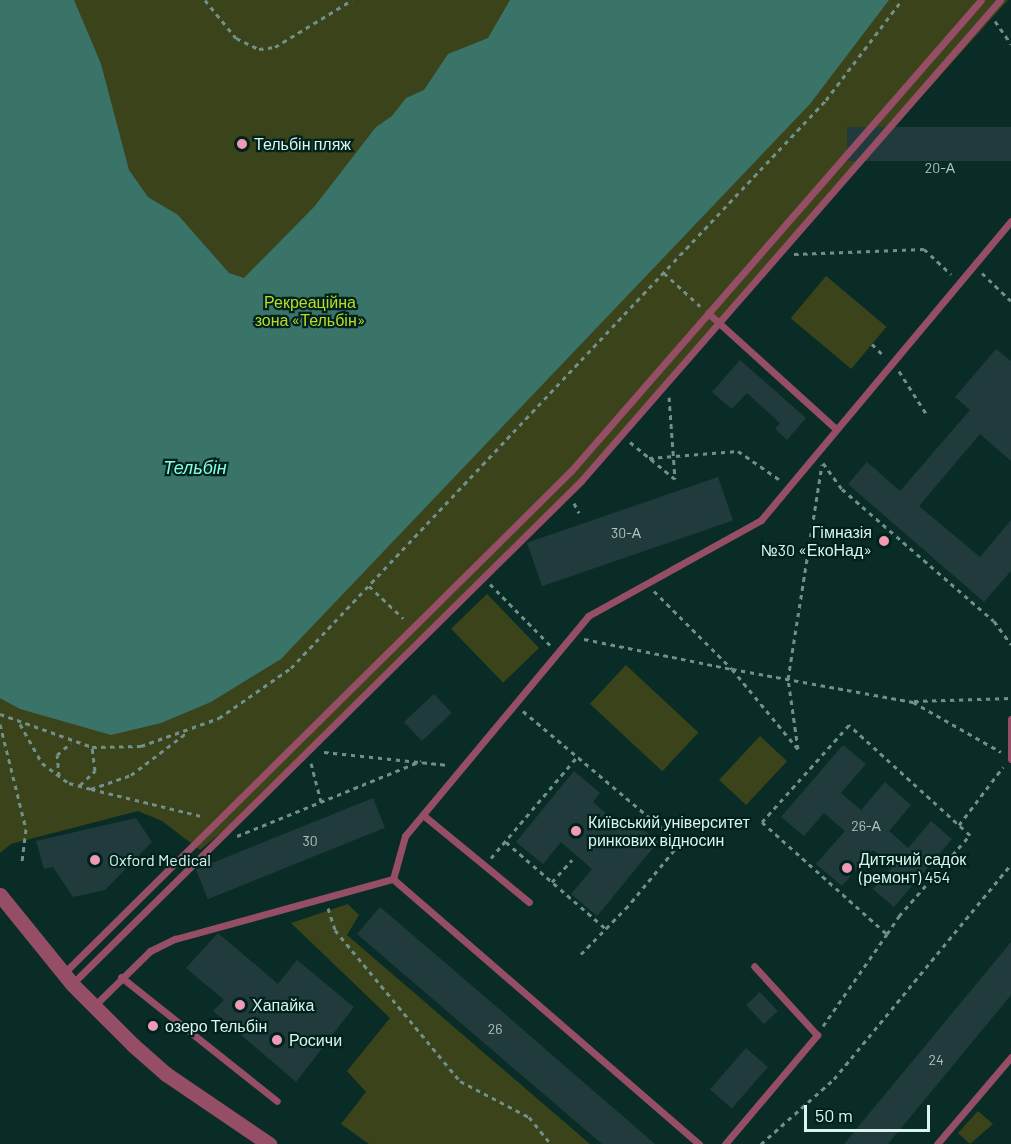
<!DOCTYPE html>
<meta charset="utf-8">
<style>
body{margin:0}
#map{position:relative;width:1011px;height:1144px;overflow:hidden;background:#092c26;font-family:Barlow,sans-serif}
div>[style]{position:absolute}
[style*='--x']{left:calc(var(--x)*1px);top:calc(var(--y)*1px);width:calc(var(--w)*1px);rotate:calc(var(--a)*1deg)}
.green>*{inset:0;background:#3a431a;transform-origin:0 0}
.water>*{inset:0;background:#3a7469}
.building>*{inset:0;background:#213b3c;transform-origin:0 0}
.path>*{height:3px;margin-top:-1.5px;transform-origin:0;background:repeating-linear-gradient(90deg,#72908a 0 4.5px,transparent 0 9px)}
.service>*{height:7px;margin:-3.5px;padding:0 3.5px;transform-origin:3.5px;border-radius:3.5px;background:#954e66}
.tertiary>*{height:15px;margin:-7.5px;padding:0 7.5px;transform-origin:7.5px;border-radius:7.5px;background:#954e66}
.dots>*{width:16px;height:16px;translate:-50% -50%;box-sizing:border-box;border:3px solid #00221d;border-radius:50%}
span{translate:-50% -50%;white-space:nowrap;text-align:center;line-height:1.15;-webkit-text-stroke:4.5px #00221d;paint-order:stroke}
.number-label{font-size:14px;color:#adc6c2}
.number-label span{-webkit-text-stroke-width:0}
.poi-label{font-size:16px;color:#dcf4ee}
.left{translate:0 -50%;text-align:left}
.right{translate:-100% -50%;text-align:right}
.park-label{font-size:16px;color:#bcda27}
.water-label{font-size:18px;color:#86fde6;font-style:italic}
.scale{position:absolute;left:804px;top:1105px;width:126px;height:27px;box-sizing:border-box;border:3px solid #dcf4ee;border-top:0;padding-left:8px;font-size:18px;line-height:21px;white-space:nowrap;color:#dcf4ee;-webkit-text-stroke:4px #00221d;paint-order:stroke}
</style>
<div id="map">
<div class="green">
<i style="clip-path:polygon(0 0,1008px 0,572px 488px,240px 817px,200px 850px,162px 821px,138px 811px,11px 844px,0 853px)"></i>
<i style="left:826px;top:276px;width:79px;height:55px;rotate:40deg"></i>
<i style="left:487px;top:594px;width:75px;height:50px;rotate:46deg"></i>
<i style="left:626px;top:665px;width:99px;height:53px;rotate:43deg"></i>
<i style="left:760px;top:736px;width:37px;height:60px;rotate:43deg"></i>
<i style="clip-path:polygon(348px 904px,359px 915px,347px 935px,590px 1144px,369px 1144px,341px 1124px,366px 1092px,347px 1071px,390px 1018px,291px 923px)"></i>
<i style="clip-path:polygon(978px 1111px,993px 1124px,970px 1144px,958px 1133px)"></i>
</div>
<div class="water">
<i style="clip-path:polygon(0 0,74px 0,101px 64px,129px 170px,148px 197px,178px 215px,229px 273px,244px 278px,314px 207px,376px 127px,392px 116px,406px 98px,424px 90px,448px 54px,488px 38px,510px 0,889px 0,810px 104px,281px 659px,211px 702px,161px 723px,111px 735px,20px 709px,0 698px)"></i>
</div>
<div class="building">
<i style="left:1011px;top:127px;width:34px;height:164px;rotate:90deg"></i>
<i style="clip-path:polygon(996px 349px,1011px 361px,1011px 461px,980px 434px,919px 506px,980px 557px,1011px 520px,1011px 571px,984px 602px,848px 484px,867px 462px,900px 491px,970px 410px,955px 397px)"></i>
<i style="clip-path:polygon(740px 360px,806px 418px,787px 440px,775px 429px,780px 423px,747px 393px,732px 409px,712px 392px)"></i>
<i style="left:718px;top:477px;width:46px;height:202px;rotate:71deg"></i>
<i style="left:434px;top:694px;width:26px;height:41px;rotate:47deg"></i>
<i style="clip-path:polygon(843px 745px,866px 764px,841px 793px,861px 810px,885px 782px,911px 805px,889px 831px,908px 848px,931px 821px,952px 839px,894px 907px,873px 889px,893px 866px,873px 850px,842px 886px,816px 864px,845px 831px,824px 813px,804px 836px,781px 817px)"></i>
<i style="clip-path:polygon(574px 771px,600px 793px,593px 802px,624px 829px,632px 820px,658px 842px,597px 916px,571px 894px,592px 869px,561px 842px,543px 864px,516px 842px)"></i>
<i style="left:373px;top:798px;width:32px;height:191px;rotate:68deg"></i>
<i style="clip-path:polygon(136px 818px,152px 842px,105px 890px,73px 897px,53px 867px,44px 869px,36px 841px)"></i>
<i style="clip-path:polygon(380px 907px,498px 1008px,655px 1144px,602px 1144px,357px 934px)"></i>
<i style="clip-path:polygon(218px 933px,278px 984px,297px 960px,354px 1007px,296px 1082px,213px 1011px,224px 1000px,186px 968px)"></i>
<i style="clip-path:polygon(1011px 942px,1011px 995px,936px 1086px,888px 1144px,844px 1144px)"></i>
<i style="left:760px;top:992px;width:26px;height:19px;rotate:47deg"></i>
<i style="left:746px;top:1048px;width:29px;height:55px;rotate:41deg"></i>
</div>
<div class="path">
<i style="--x:205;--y:0;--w:49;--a:50.8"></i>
<i style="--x:236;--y:38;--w:25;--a:26"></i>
<i style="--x:259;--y:49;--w:16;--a:-7"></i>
<i style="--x:275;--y:47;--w:90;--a:-31.4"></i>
<i style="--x:995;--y:21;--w:28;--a:55"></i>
<i style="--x:794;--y:254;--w:130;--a:-2.2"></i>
<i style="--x:924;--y:249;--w:37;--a:43"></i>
<i style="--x:664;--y:273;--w:49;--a:42.5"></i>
<i style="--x:982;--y:273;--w:40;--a:44"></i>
<i style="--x:872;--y:344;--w:17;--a:45"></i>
<i style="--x:899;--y:371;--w:52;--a:57.5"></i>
<i style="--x:669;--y:397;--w:82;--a:85.8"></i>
<i style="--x:630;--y:442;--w:58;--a:39.4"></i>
<i style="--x:649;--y:458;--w:89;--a:-4.5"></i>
<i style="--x:738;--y:451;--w:51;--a:34.6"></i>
<i style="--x:823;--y:463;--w:32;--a:54"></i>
<i style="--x:842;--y:489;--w:201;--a:41"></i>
<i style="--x:994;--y:621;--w:29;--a:54"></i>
<i style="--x:574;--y:503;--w:11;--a:63"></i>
<i style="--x:490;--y:584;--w:87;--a:45.5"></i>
<i style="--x:369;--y:586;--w:47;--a:43.3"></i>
<i style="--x:654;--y:591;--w:110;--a:45"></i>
<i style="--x:732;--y:669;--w:184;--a:10.3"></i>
<i style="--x:913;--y:702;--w:101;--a:29.6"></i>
<i style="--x:584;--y:639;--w:151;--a:11.5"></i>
<i style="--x:732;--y:669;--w:104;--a:50.5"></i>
<i style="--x:798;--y:749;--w:71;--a:-98.1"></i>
<i style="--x:788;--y:679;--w:217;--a:-81"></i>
<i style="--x:914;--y:701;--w:97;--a:-1.8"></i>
<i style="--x:523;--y:711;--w:205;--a:40.1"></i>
<i style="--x:680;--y:843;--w:82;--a:129.5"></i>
<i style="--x:628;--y:906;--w:71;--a:134.4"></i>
<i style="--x:0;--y:714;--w:98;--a:19.7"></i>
<i style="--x:92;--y:747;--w:49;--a:-1.2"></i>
<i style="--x:141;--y:746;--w:83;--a:-19.7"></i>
<i style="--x:219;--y:718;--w:88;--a:-34.8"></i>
<i style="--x:291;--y:668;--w:780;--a:-46.71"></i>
<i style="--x:826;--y:100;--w:126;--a:-52.8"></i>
<i style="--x:0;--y:724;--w:108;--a:76.1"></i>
<i style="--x:26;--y:829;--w:33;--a:97"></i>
<i style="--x:20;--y:724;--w:45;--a:60.6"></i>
<i style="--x:42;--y:763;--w:34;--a:37"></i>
<i style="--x:69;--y:783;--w:23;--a:15"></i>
<i style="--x:91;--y:789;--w:42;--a:-19.3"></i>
<i style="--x:131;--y:775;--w:68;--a:-37.2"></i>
<i style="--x:324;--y:752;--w:125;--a:6"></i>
<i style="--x:311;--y:763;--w:40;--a:75.6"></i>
<i style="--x:59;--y:776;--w:21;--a:-95"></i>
<i style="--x:57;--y:755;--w:18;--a:-41"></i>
<i style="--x:80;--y:785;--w:21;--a:-43"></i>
<i style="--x:95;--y:771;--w:24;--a:-97"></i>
<i style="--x:91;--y:789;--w:117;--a:13.8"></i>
<i style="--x:959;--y:825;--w:73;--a:-52.8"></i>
<i style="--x:237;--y:836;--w:199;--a:-22.2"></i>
<i style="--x:506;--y:842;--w:131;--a:41"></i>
<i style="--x:491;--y:858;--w:133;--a:-49.6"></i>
<i style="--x:552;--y:882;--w:30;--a:-48"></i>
<i style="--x:328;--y:908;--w:23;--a:72"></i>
<i style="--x:335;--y:930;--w:196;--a:50.4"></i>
<i style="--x:460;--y:1081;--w:78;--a:27.6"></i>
<i style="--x:529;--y:1117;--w:35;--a:51"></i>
<i style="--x:823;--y:1026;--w:112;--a:-55.2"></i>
<i style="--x:887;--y:934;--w:22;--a:-56"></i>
<i style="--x:899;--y:916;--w:108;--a:-48.8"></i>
<i style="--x:970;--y:835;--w:164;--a:-137.7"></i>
<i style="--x:849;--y:725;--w:130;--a:131.9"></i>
<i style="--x:762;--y:822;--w:168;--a:41.9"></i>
<i style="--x:761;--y:1144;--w:98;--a:-41.7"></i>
<i style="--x:834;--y:1079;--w:278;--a:-50.5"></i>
</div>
<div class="service">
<i style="--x:708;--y:313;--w:173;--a:42.2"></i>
<i style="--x:1011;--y:719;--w:40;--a:90"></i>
<i style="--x:423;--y:815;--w:137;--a:39.4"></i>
<i style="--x:393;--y:879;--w:45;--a:-74.4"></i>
<i style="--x:405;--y:836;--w:286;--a:-50.2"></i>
<i style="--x:588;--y:616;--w:198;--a:-29"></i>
<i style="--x:761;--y:520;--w:390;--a:-50.1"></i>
<i style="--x:64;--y:973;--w:713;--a:-44.72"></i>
<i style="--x:571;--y:471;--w:624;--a:-48.96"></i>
<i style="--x:121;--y:977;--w:199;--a:38.5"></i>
<i style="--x:72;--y:984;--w:716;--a:-44.66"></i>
<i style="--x:581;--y:481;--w:638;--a:-48.94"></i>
<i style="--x:93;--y:1007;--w:80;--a:-44.5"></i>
<i style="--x:150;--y:951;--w:28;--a:-26"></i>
<i style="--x:175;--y:939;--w:226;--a:-15.4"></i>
<i style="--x:393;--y:879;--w:405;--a:40.9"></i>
<i style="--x:725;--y:1144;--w:143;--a:-49.8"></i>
<i style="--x:817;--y:1035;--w:93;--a:-132.4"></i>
<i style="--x:937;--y:1144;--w:114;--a:-49.6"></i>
</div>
<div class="tertiary">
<i style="--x:0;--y:895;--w:114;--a:51"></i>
<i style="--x:72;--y:984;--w:86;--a:45"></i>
<i style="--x:133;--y:1045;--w:44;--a:41.3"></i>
<i style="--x:166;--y:1074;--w:125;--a:34.2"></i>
</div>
<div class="dots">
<i style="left:242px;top:144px;background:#f09ab5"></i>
<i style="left:884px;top:541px;background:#f09ab5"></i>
<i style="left:576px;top:831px;background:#f09ab5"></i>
<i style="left:95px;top:860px;background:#f09ab5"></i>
<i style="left:847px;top:868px;background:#f09ab5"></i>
<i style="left:240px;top:1005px;background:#f09ab5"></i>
<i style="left:153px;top:1026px;background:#f09ab5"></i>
<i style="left:277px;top:1040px;background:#f09ab5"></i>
</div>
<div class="number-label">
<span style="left:940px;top:168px">20-А</span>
<span style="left:626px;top:533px">30-А</span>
<span style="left:866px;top:826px">26-А</span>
<span style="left:310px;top:841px">30</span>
<span style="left:495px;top:1029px">26</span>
<span style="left:936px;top:1060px">24</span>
</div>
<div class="poi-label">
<span class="left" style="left:254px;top:144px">Тельбін пляж</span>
<span class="right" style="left:872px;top:541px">Гімназія<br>№30 «ЕкоНад»</span>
<span class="left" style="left:588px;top:831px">Київський університет<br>ринкових відносин</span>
<span class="left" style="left:859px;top:868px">Дитячий садок<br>(ремонт) 454</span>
<span class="left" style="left:109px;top:860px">Oxford Medical</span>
<span class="left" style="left:252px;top:1005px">Хапайка</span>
<span class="left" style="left:165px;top:1026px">озеро Тельбін</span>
<span class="left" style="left:289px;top:1040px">Росичи</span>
</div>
<div class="park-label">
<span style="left:310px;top:311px">Рекреаційна<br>зона «Тельбін»</span>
</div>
<div class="water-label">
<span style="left:195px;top:467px">Тельбін</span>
</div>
<div class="scale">50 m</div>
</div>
